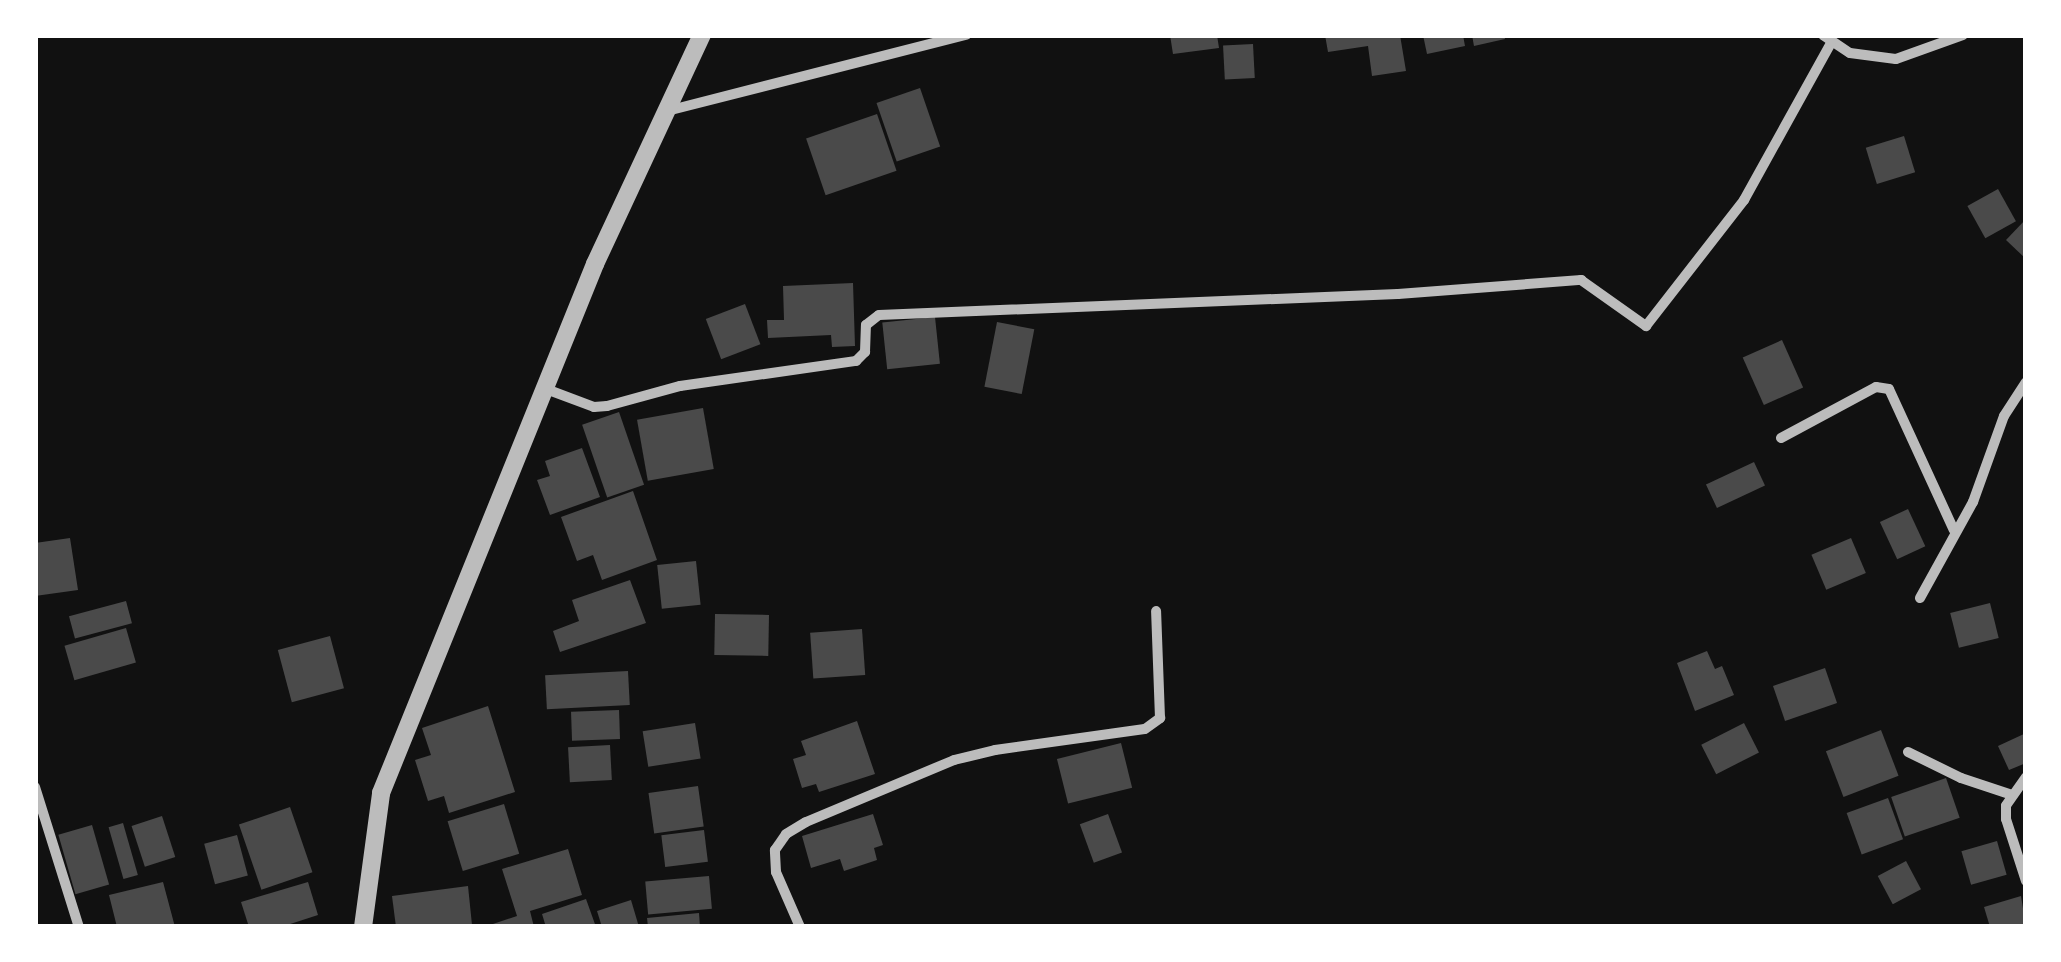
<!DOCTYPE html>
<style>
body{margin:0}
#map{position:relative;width:2061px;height:962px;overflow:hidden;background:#111;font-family:Commissioner,sans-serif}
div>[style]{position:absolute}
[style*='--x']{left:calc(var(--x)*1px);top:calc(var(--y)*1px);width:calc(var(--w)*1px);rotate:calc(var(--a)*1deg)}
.building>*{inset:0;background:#4a4a4a;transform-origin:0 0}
.minor>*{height:10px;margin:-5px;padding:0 5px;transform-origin:5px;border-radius:5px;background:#bcbcbc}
.tertiary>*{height:18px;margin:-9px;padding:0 9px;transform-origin:9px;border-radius:9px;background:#bcbcbc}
span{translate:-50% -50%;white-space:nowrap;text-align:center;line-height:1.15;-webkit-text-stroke:10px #fff;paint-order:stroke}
.frame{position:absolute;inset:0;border:38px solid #fff;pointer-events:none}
</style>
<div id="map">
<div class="building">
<div style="clip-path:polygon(1170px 35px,1217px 35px,1219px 48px,1173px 54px)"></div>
<div style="clip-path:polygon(1325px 35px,1400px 35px,1406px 71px,1372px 76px,1368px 46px,1328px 52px)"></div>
<div style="clip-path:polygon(1423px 35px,1463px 35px,1465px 46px,1427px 54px)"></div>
<div style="clip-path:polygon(1472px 35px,1504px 35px,1505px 39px,1474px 46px)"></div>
<div style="left:1253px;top:44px;width:34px;height:30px;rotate:87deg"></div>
<div style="left:920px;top:88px;width:62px;height:46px;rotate:71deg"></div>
<div style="left:877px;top:114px;width:60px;height:75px;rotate:71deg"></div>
<div style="left:1904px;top:136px;width:38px;height:40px;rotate:73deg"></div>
<div style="left:1998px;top:189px;width:37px;height:35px;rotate:61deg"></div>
<div style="clip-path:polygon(2026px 219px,2026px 259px,2006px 240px)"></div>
<div style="clip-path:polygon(853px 283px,855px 346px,832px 347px,831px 335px,768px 338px,767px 320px,784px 320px,783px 286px)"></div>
<div style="left:745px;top:304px;width:43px;height:42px;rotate:69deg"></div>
<div style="left:935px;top:317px;width:47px;height:53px;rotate:84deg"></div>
<div style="left:997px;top:322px;width:38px;height:66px;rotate:11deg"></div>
<div style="left:1782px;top:340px;width:52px;height:43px;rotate:66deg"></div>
<div style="left:703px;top:408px;width:62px;height:67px;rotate:80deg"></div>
<div style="left:619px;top:412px;width:77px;height:39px;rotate:71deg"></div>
<div style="clip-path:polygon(582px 448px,600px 497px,550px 515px,537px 480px,550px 476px,545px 461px)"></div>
<div style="left:1754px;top:462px;width:26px;height:53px;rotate:65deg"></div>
<div style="clip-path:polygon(633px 491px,657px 560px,602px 580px,593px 555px,577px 561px,561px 517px)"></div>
<div style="left:1908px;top:509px;width:41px;height:31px;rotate:65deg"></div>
<div style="clip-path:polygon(70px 538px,78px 590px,35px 596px,35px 543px)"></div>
<div style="left:1851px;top:538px;width:38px;height:43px;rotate:67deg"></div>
<div style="left:696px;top:561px;width:44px;height:39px;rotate:84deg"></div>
<div style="clip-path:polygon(630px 580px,646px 623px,560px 652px,553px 631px,579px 621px,572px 600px)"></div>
<div style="left:126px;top:601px;width:23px;height:59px;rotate:75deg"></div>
<div style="left:1990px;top:603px;width:36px;height:41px;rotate:76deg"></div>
<div style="left:715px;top:614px;width:54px;height:41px;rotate:1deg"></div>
<div style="left:126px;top:628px;width:36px;height:64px;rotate:74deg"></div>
<div style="left:862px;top:629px;width:46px;height:52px;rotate:86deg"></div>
<div style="left:330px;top:636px;width:54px;height:54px;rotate:75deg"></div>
<div style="clip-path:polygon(1707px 651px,1715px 669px,1722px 666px,1734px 695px,1695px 711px,1677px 663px)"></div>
<div style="left:1825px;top:668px;width:37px;height:55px;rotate:71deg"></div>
<div style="left:628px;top:671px;width:34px;height:83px;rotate:87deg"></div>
<div style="clip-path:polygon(488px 706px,515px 792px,449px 813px,444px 796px,428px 801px,415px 760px,431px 755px,422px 728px)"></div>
<div style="left:619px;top:710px;width:29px;height:48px;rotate:88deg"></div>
<div style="clip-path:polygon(857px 721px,875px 774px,819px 792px,816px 784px,802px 788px,793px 759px,806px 755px,801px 741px)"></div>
<div style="left:695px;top:723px;width:36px;height:53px;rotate:81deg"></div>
<div style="left:1744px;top:723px;width:33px;height:48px;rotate:63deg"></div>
<div style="left:1881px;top:730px;width:49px;height:59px;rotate:69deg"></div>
<div style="clip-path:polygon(2026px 733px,2026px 763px,2009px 770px,1998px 746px)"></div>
<div style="left:1121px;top:743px;width:46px;height:66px;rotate:76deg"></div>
<div style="left:610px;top:745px;width:35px;height:42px;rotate:87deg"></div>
<div style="left:1946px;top:778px;width:42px;height:58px;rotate:71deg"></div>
<div style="left:698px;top:786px;width:41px;height:50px;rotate:82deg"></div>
<div style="left:1888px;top:798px;width:44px;height:44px;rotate:70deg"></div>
<div style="left:504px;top:804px;width:52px;height:59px;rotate:73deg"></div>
<div style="left:290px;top:807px;width:69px;height:54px;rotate:71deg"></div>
<div style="clip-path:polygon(873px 814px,883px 845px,874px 848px,877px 860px,844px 871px,840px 859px,811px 868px,802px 836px)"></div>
<div style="left:1108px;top:814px;width:41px;height:30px;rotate:70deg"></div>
<div style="left:162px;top:816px;width:43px;height:32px;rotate:72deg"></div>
<div style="left:123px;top:823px;width:54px;height:15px;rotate:74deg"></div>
<div style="left:92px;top:825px;width:62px;height:35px;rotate:74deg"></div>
<div style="left:704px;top:830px;width:32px;height:43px;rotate:83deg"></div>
<div style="left:237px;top:835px;width:42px;height:34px;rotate:75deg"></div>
<div style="left:1997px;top:841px;width:35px;height:37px;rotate:74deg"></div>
<div style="clip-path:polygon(568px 849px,582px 895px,530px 911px,534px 927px,484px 927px,517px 916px,502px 869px)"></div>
<div style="left:1906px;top:861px;width:32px;height:32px;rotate:62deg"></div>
<div style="left:709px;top:876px;width:33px;height:64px;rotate:85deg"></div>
<div style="clip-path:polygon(163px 882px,175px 927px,117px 927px,109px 895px)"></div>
<div style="clip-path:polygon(308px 882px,318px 915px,281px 927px,249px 927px,241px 902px)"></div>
<div style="clip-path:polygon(468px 886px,472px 925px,396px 927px,392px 896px)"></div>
<div style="clip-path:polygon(2021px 896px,2026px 927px,1990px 927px,1984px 907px)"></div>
<div style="clip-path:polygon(586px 899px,596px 927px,546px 927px,542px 914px)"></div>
<div style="clip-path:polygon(631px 900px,639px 927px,602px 927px,597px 911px)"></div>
<div style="clip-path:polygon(699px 913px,700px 927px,648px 927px,647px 918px)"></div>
</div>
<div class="minor">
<div style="--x:1823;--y:35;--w:32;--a:34"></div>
<div style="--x:1850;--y:53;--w:46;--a:7.4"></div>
<div style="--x:1896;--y:59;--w:71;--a:-19.7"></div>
<div style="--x:667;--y:111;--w:309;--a:-14.3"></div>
<div style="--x:546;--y:389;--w:51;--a:20.6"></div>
<div style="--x:594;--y:407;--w:13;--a:-4"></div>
<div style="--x:607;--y:406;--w:76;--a:-15.3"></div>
<div style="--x:680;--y:386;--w:178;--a:-8.1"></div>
<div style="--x:856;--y:361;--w:13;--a:-45"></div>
<div style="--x:865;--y:352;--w:27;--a:-88"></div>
<div style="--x:866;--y:325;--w:16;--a:-38"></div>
<div style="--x:879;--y:315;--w:519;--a:-2.32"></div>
<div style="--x:1398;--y:294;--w:184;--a:-4.4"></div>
<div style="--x:1581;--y:280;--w:80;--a:35.3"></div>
<div style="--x:1646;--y:326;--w:160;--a:-52.1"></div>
<div style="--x:1744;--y:200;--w:179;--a:-61"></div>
<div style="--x:1781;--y:438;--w:108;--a:-28.2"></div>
<div style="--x:1876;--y:387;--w:13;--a:9"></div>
<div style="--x:1889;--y:389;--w:155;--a:65.3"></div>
<div style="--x:1920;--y:598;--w:110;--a:-61.1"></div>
<div style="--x:1973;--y:502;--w:91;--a:-70.2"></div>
<div style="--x:2004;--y:416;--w:40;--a:-57.1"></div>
<div style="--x:1908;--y:752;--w:59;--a:26.1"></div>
<div style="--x:1961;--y:778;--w:54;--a:18.4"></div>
<div style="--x:2026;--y:777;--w:35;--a:125"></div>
<div style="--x:2006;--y:806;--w:13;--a:90"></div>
<div style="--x:2006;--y:819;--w:65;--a:72.1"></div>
<div style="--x:35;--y:787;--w:147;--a:72.6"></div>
<div style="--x:800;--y:927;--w:60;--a:-113.6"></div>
<div style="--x:776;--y:872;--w:22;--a:-93"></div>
<div style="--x:775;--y:850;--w:19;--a:-55"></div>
<div style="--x:786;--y:834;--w:23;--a:-31"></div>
<div style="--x:806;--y:822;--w:160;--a:-22.7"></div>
<div style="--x:954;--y:760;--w:42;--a:-13.7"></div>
<div style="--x:995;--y:750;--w:151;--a:-8"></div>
<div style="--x:1145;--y:729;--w:19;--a:-36"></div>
<div style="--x:1160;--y:718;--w:107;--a:-92.1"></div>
</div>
<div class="tertiary">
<div style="--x:363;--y:927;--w:135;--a:-82.3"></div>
<div style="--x:381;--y:793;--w:571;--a:-67.97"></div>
<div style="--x:595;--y:264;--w:253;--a:-65"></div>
</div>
<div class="frame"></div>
</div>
